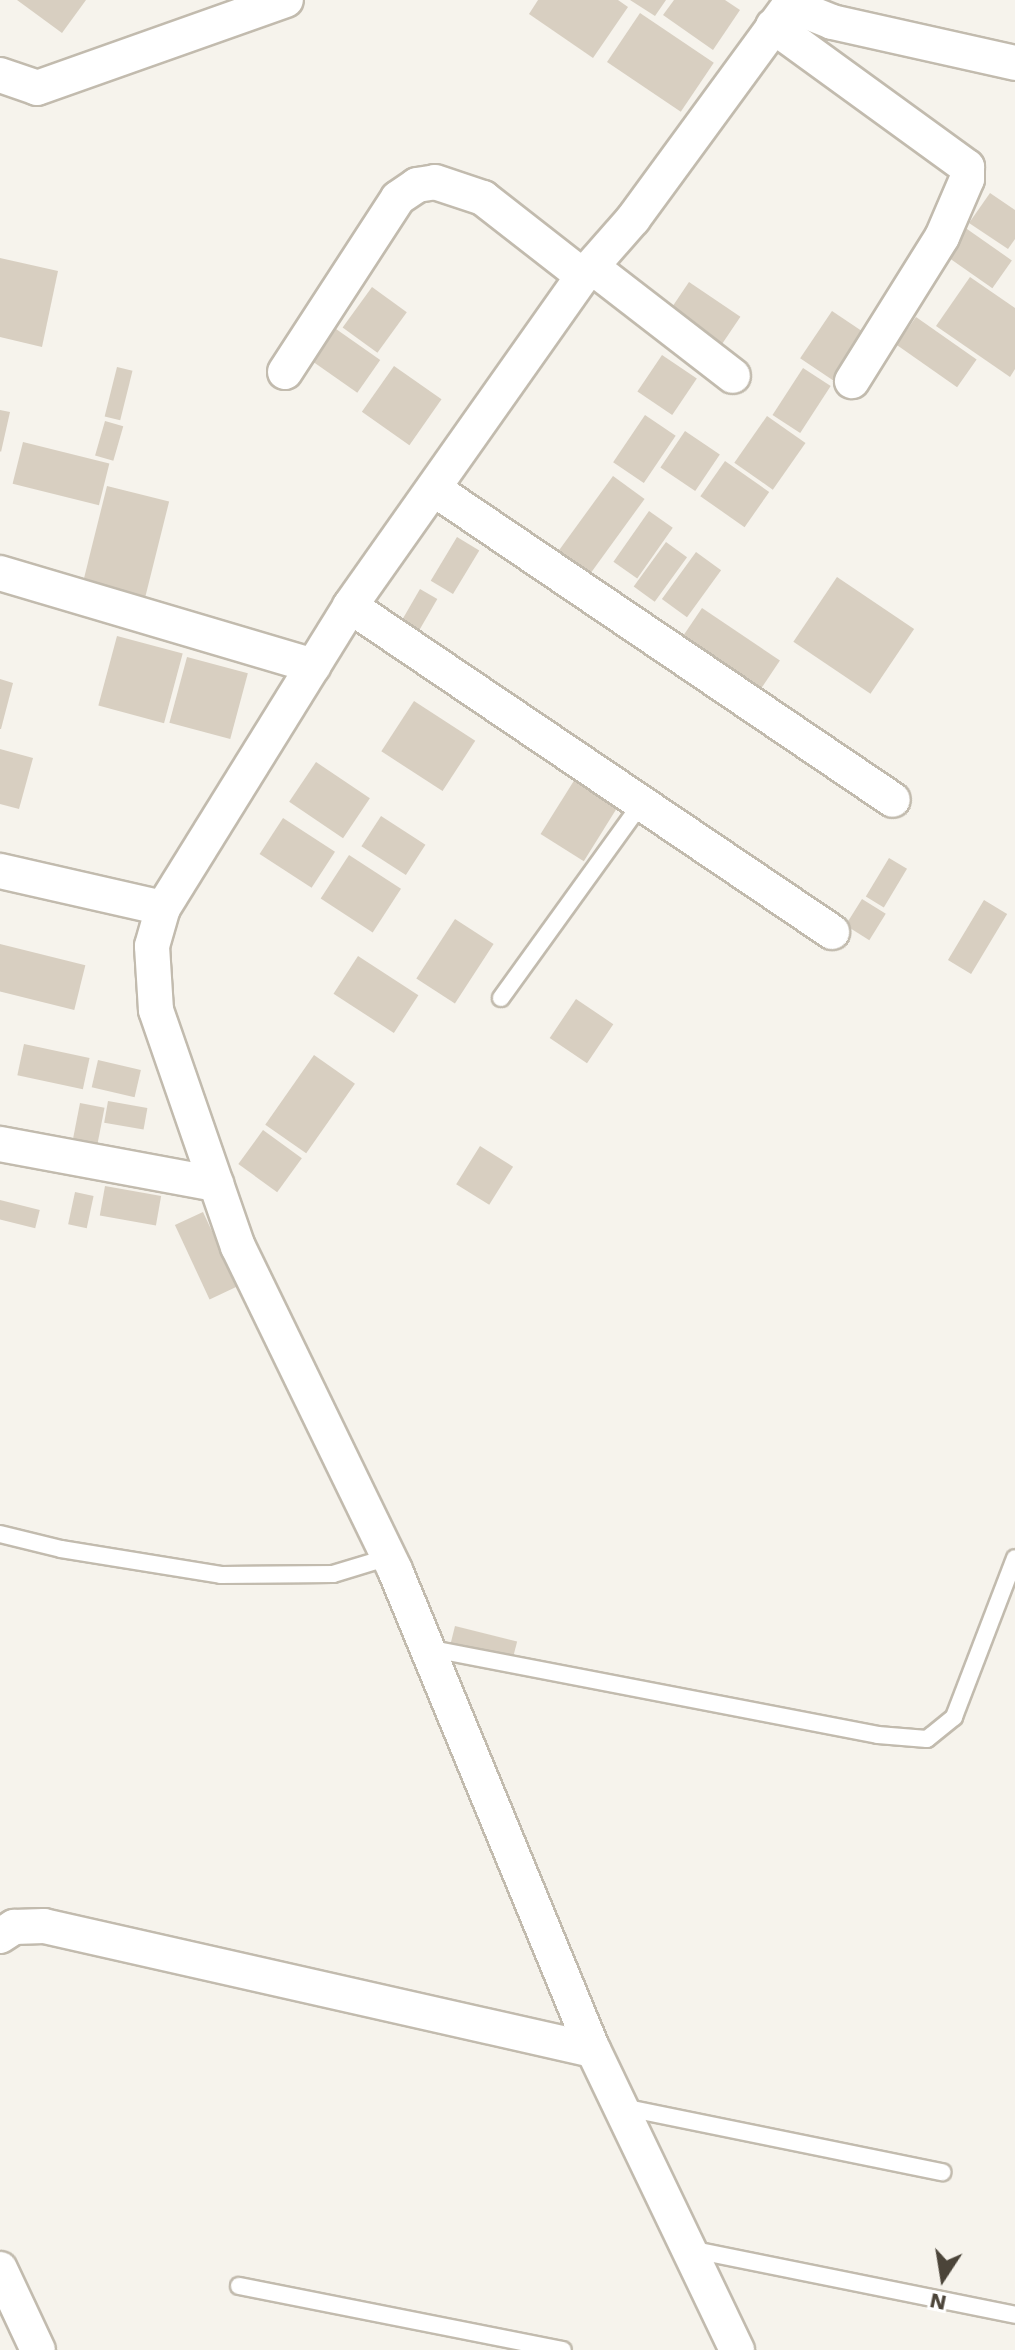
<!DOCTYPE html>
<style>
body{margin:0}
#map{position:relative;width:1015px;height:2350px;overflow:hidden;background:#f6f3ec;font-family:"Work Sans",sans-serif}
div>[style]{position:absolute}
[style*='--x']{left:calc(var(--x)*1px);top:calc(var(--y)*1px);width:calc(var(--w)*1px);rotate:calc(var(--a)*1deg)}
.building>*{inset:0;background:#d8cfc1;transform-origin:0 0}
.roads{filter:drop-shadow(2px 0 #c2bbae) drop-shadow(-2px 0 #c2bbae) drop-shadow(0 2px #c2bbae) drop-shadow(0 -2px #c2bbae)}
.service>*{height:16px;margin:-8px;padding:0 8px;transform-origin:8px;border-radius:8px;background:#fff}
.minor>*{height:34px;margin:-17px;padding:0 17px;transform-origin:17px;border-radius:17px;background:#fff}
span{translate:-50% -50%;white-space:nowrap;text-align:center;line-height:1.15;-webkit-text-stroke:8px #fff;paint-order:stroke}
.north{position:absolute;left:903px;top:2238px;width:80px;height:80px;-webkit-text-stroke:6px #fff;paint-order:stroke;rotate:192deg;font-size:22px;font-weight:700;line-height:32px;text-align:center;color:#4b4439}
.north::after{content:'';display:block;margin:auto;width:28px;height:36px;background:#4b4439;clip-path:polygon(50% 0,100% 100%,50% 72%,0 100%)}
</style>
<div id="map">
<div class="building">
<div style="clip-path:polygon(17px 0,86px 0,62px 33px)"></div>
<div style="clip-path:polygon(538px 0,618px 0,628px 7px,593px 58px,529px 14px)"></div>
<div style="clip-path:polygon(630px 0,666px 0,655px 16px)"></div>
<div style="clip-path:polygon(674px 0,725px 0,740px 10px,713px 50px,663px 15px)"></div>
<div style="left:640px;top:13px;width:89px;height:59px;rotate:34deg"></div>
<div style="clip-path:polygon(990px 193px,1015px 210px,1015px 239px,1008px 249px,969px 223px)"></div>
<div style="left:957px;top:222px;width:67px;height:34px;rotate:35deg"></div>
<div style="clip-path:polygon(0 258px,58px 271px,42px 347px,0 337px)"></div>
<div style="clip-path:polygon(970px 277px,1015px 308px,1015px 369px,1010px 377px,936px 326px)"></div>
<div style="left:689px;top:282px;width:62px;height:44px;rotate:34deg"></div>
<div style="left:372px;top:287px;width:43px;height:50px;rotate:36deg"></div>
<div style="left:832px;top:311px;width:40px;height:57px;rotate:34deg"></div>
<div style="left:916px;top:317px;width:74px;height:34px;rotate:35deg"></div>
<div style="left:336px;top:329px;width:54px;height:40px;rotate:35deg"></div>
<div style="left:662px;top:355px;width:42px;height:44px;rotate:34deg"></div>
<div style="left:394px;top:366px;width:58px;height:56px;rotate:35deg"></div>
<div style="left:117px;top:367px;width:16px;height:51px;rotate:14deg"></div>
<div style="left:803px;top:368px;width:33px;height:56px;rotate:33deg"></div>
<div style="clip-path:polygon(0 410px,10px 412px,1px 452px,0 451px)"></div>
<div style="left:645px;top:415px;width:37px;height:57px;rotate:34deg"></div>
<div style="left:767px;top:416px;width:47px;height:57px;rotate:35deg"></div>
<div style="left:105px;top:421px;width:19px;height:36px;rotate:16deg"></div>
<div style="left:685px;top:431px;width:42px;height:44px;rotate:34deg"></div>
<div style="left:23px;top:442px;width:89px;height:43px;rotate:14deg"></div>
<div style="left:725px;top:461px;width:54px;height:43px;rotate:35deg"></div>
<div style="left:613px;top:476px;width:39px;height:106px;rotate:36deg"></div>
<div style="left:107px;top:486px;width:64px;height:114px;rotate:14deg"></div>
<div style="left:649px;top:511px;width:29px;height:62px;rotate:35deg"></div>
<div style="left:457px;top:537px;width:26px;height:51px;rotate:31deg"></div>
<div style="left:666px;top:542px;width:26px;height:55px;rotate:36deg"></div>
<div style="left:696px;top:552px;width:31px;height:58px;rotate:36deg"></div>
<div style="left:837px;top:577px;width:93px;height:78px;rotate:34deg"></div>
<div style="left:420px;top:589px;width:20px;height:46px;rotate:30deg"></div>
<div style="left:702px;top:608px;width:94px;height:49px;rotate:34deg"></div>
<div style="left:117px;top:636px;width:68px;height:72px;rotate:15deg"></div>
<div style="left:187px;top:657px;width:63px;height:68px;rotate:15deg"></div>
<div style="clip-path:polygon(0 679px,13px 683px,1px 729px,0 729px)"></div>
<div style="left:414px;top:701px;width:73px;height:60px;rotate:33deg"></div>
<div style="clip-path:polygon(0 749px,33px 758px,19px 809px,0 804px)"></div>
<div style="left:316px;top:762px;width:65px;height:48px;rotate:34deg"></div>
<div style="left:575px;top:779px;width:51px;height:65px;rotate:32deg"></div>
<div style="left:381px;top:816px;width:53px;height:36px;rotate:33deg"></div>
<div style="left:283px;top:818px;width:62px;height:43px;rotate:33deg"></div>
<div style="left:349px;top:855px;width:62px;height:52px;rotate:33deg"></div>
<div style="left:889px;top:858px;width:21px;height:45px;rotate:31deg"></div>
<div style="left:862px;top:899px;width:28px;height:31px;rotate:32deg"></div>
<div style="left:984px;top:900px;width:27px;height:70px;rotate:31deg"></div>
<div style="left:455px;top:919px;width:46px;height:71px;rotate:33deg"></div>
<div style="left:0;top:944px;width:88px;height:46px;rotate:14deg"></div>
<div style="left:358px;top:956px;width:72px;height:45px;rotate:33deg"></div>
<div style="left:576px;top:999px;width:45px;height:47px;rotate:34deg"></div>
<div style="left:24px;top:1044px;width:67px;height:32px;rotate:12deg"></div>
<div style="left:314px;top:1055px;width:50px;height:85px;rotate:35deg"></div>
<div style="left:98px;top:1060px;width:44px;height:28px;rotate:13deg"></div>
<div style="left:108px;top:1101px;width:40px;height:22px;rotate:10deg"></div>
<div style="left:80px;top:1103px;width:25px;height:39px;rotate:11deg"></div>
<div style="left:263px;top:1130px;width:48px;height:42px;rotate:36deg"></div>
<div style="left:480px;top:1146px;width:39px;height:45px;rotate:32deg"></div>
<div style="left:105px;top:1186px;width:57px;height:30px;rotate:10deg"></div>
<div style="left:75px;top:1192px;width:19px;height:33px;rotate:12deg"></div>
<div style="left:0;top:1200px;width:41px;height:19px;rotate:14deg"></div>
<div style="left:203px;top:1212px;width:82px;height:31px;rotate:65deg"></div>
<div style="left:455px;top:1626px;width:64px;height:23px;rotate:14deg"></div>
</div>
<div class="roads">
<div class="service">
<div style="--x:501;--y:998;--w:243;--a:-54.2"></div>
<div style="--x:0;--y:1534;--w:63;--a:13.8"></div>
<div style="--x:61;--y:1549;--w:162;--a:9.2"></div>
<div style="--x:221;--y:1575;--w:112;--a:-0.5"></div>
<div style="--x:333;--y:1574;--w:59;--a:-16.9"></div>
<div style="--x:427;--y:1648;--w:459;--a:10.9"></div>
<div style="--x:878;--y:1735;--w:49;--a:4.7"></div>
<div style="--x:927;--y:1739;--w:35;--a:-39"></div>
<div style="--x:954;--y:1717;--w:170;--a:-69"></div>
<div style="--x:622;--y:2107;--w:327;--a:11.5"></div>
<div style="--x:689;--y:2249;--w:333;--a:11.4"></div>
<div style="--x:239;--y:2286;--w:330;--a:11.2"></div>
</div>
<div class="minor">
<div style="--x:790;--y:5;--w:45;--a:22"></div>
<div style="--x:832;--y:22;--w:188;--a:12.6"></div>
<div style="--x:773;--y:26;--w:240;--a:36"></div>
<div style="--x:967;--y:167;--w:12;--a:90"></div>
<div style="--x:967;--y:179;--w:63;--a:113.3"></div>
<div style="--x:942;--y:237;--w:170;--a:122"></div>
<div style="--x:0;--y:75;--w:39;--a:19"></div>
<div style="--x:37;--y:88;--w:264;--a:-19.5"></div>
<div style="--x:592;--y:267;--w:178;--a:37.7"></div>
<div style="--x:285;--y:372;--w:207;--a:-57"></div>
<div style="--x:398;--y:198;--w:23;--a:-34"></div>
<div style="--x:417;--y:185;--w:18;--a:-9"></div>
<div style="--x:435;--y:182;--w:51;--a:18.4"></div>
<div style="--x:483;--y:198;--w:127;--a:38"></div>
<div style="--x:434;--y:489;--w:554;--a:34.12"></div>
<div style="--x:0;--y:573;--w:327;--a:16.5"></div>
<div style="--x:350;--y:606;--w:582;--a:34.07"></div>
<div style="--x:0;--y:871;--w:167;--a:12.8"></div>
<div style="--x:0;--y:1144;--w:220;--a:10.5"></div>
<div style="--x:0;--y:1936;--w:17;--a:-33"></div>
<div style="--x:14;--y:1927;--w:30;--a:-2"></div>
<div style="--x:44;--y:1926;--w:563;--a:12.73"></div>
<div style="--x:0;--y:2269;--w:89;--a:64.9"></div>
<div style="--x:737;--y:2350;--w:333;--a:-115.6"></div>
<div style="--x:593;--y:2050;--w:519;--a:-112.42"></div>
<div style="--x:395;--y:1570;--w:359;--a:-115.9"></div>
<div style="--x:238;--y:1247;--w:251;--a:-109.1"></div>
<div style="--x:156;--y:1010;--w:64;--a:-93.6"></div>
<div style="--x:152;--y:946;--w:40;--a:-74"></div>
<div style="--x:163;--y:908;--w:355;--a:-58.2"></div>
<div style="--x:350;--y:606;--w:404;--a:-54.8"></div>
<div style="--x:583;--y:276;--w:76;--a:-48.7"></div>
<div style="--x:633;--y:219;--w:271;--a:-53.8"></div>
</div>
</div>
<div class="north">N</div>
</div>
